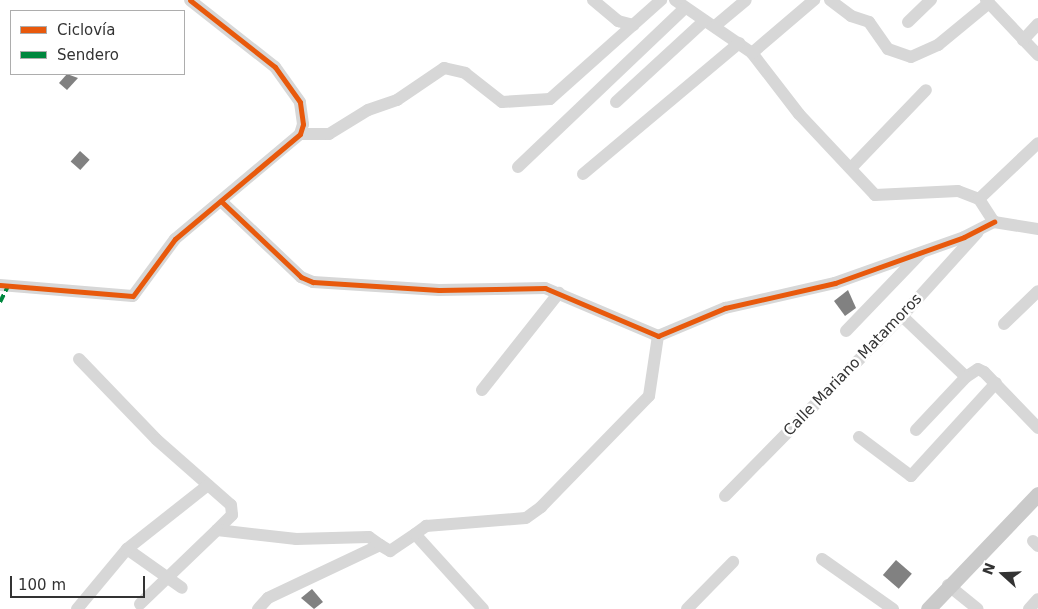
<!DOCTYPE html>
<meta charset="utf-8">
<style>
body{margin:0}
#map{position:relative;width:1038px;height:609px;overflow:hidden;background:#fff;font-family:"DejaVu Sans",sans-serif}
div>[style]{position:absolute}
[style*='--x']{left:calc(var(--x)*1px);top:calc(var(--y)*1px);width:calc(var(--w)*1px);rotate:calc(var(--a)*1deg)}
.building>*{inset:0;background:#818181;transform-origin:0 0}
.minor>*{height:12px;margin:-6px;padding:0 6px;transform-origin:6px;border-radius:6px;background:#d7d7d7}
.major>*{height:15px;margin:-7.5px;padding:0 7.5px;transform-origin:7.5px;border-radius:7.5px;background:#cacaca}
.quiet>*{height:4px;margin-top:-2px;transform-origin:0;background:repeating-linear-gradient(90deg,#00873e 0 8px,transparent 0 12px)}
.cycleway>*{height:5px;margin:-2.5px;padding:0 2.5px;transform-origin:2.5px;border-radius:2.5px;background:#e8590c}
span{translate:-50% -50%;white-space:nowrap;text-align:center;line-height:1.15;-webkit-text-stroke:5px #fff;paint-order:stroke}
.street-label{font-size:15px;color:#333}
.legend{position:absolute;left:10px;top:10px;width:175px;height:65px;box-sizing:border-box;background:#fff;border:1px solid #adadad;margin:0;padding:6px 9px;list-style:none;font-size:15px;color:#333}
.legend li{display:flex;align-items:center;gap:10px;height:25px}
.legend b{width:25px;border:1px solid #adadad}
.north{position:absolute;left:978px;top:549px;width:50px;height:50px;-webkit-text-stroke:4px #fff;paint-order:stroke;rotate:290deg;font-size:14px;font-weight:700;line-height:20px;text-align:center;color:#333}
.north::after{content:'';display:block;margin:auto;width:18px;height:22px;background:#333;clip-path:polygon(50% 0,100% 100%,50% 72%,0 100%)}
.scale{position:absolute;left:10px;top:576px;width:135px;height:22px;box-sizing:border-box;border:2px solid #333;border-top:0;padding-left:6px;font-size:15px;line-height:18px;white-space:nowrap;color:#333;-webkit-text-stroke:4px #fff;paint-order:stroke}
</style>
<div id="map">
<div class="building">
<div style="clip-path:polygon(67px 74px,78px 78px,67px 90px,59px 83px)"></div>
<div style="left:80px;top:151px;width:13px;height:14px;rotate:42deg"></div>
<div style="clip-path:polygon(848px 290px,856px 308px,845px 316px,834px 301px)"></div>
<div style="left:896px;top:560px;width:21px;height:20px;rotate:41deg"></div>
<div style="clip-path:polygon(312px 589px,323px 602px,314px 609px,301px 598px)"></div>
</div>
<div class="minor">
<div style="--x:593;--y:0;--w:33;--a:40"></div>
<div style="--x:618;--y:21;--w:16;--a:15"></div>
<div style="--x:675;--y:0;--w:93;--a:34.5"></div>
<div style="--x:752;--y:53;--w:77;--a:52.4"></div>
<div style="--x:799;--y:114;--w:111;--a:46.8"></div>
<div style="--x:875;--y:195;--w:83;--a:-2.8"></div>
<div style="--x:958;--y:191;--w:22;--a:21"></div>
<div style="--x:979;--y:199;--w:27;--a:57"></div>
<div style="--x:830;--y:0;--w:26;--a:37"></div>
<div style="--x:851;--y:16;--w:19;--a:18"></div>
<div style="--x:869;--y:22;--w:33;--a:55"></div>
<div style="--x:888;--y:49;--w:24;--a:19"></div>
<div style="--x:911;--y:57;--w:30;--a:-24"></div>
<div style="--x:938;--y:45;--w:66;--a:-39.5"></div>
<div style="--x:986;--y:0;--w:76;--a:46.6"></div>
<div style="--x:908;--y:22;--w:32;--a:-44"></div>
<div style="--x:715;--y:26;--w:40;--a:-40"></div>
<div style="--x:1023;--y:40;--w:22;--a:-47"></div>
<div style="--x:752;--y:53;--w:82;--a:-40.5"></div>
<div style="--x:616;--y:102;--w:120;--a:-42.6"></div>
<div style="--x:300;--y:134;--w:29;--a:0"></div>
<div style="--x:329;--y:134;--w:46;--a:-31.6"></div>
<div style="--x:368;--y:110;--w:31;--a:-19"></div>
<div style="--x:397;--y:100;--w:57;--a:-34.2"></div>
<div style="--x:444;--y:68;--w:22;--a:13"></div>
<div style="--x:465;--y:73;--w:47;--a:38.1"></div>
<div style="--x:502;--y:102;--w:48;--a:-3.6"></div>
<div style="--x:550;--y:99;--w:149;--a:-41.7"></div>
<div style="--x:518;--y:167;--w:231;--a:-43.6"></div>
<div style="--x:851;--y:168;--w:108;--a:-46.1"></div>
<div style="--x:583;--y:174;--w:204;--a:-40"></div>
<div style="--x:979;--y:199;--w:81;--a:-43.5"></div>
<div style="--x:222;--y:202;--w:109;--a:43.5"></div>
<div style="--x:301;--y:277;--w:13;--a:23"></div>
<div style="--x:313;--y:282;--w:126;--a:3.6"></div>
<div style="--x:439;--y:290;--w:106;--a:-1.1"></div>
<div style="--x:545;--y:288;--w:123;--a:23"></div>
<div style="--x:658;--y:336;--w:73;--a:-22.7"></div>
<div style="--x:725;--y:308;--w:113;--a:-12.8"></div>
<div style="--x:835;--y:283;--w:137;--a:-19.6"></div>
<div style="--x:964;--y:237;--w:34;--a:-27"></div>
<div style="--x:994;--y:222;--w:45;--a:9"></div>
<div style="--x:0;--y:285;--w:133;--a:4.7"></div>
<div style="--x:133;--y:296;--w:71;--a:-53.6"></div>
<div style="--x:175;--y:239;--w:163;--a:-40"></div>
<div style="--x:300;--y:134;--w:10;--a:-73"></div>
<div style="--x:303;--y:124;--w:22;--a:-98"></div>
<div style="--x:300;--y:102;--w:43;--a:-125.5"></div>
<div style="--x:275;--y:67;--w:108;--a:-141.8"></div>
<div style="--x:902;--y:316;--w:88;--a:43.6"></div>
<div style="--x:966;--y:377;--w:14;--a:-34"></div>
<div style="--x:978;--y:369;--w:7;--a:27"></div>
<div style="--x:984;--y:372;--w:78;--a:46"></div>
<div style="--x:1004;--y:324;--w:47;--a:-44.1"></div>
<div style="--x:846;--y:331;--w:108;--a:-46.1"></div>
<div style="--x:79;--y:359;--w:112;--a:46.1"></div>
<div style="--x:157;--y:440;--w:98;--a:41.3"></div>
<div style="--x:231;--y:505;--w:10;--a:84"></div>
<div style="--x:232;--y:515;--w:21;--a:135"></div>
<div style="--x:217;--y:530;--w:80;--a:6.5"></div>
<div style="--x:296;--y:539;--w:73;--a:-1.6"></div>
<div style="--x:369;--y:537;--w:14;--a:36"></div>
<div style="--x:380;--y:545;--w:124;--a:154.7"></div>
<div style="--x:268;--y:598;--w:15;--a:132"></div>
<div style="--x:482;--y:390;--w:124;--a:-51.6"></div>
<div style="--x:916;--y:430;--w:73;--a:-46.7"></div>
<div style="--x:859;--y:437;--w:65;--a:36.9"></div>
<div style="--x:911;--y:476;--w:126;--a:-47.6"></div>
<div style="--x:725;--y:496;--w:252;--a:-45.5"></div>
<div style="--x:902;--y:316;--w:113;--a:-47.9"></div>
<div style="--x:1033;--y:541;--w:7;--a:45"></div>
<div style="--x:380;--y:545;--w:12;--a:31"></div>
<div style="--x:390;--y:551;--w:30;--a:-34"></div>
<div style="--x:127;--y:549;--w:67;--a:35.3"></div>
<div style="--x:822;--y:559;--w:87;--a:35.2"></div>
<div style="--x:948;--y:585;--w:38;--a:39"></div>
<div style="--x:140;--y:604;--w:107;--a:-43.9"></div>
<div style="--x:77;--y:609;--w:78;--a:-50.2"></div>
<div style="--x:127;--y:549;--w:103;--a:-38.3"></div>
<div style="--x:483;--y:609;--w:101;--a:-132.2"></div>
<div style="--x:415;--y:534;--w:14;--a:-36"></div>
<div style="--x:426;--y:526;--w:100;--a:-4.6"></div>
<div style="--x:526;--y:518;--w:19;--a:-36"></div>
<div style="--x:541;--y:507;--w:155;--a:-45.8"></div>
<div style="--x:649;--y:396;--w:61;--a:-81.5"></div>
<div style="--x:687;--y:609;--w:66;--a:-45.6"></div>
<div style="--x:1029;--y:609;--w:13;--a:-48"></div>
</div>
<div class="major">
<div style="--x:928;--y:609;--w:159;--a:-46.3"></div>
</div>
<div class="quiet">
<div style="--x:0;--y:302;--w:18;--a:-63"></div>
</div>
<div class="cycleway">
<div style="--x:222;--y:202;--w:109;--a:43.5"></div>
<div style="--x:301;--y:277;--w:13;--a:23"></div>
<div style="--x:313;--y:282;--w:126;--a:3.6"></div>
<div style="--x:439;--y:290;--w:106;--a:-1.1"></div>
<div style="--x:545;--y:288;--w:123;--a:23"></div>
<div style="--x:658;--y:336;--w:73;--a:-22.7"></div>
<div style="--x:725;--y:308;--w:113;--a:-12.8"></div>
<div style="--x:835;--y:283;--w:137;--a:-19.6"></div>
<div style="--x:964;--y:237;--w:34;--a:-27"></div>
<div style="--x:0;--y:285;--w:133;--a:4.7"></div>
<div style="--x:133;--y:296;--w:71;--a:-53.6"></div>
<div style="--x:175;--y:239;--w:163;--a:-40"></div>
<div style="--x:300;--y:134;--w:10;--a:-73"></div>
<div style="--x:303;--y:124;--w:22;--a:-98"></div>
<div style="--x:300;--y:102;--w:43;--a:-125.5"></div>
<div style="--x:275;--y:67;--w:108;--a:-141.8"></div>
</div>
<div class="street-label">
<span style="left:853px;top:365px;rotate:-46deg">Calle Mariano Matamoros</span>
</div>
<ul class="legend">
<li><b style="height:6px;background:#e8590c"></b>Ciclovía</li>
<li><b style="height:6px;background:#00873e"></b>Sendero</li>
</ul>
<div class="north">N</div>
<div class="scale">100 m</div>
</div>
